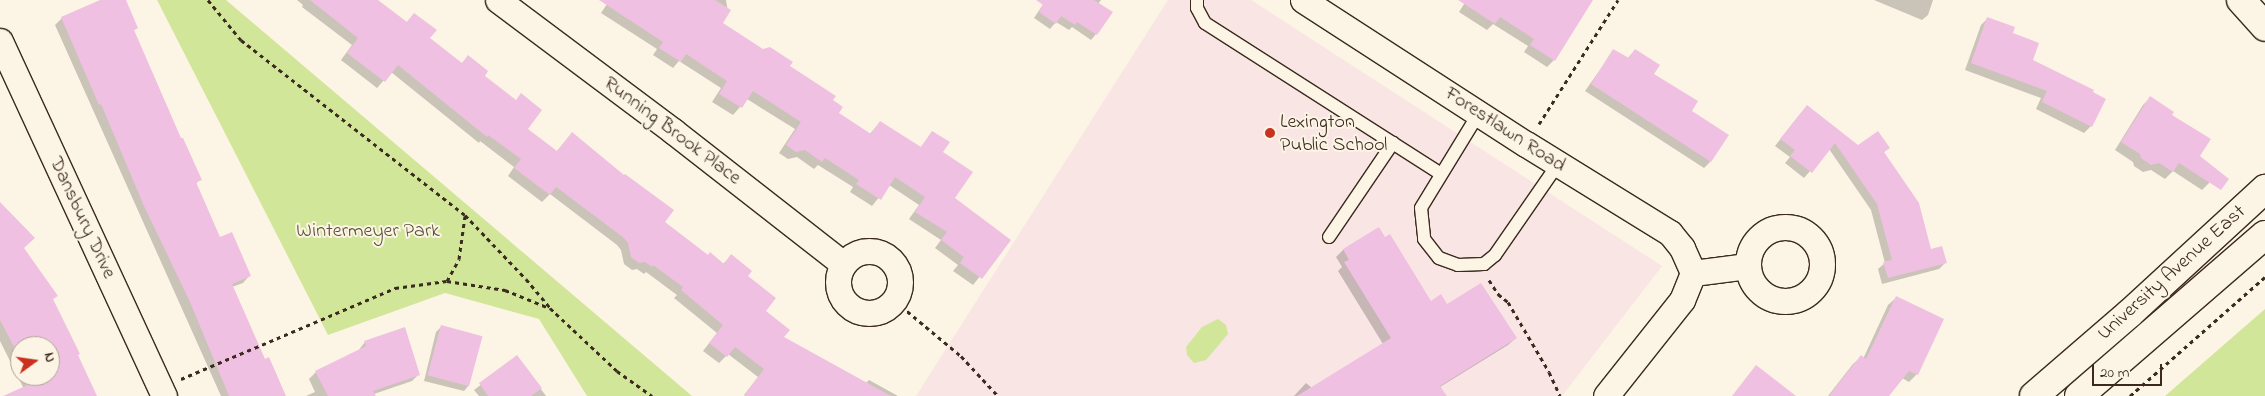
<!DOCTYPE html>
<style>
body{margin:0}
#map{position:relative;width:2265px;height:396px;overflow:hidden;background:#fcf5e5;font-family:"Indie Flower",sans-serif}
div>[style]{position:absolute}
[style*='--x']{left:calc(var(--x)*1px);top:calc(var(--y)*1px);width:calc(var(--w)*1px);rotate:calc(var(--a)*1deg)}
.built>*{inset:0;background:#f8e5e4}
.green>*{inset:0;background:#d2e69a}
.shadow>*{inset:0;background:#0003}
.building>*{inset:0;background:#f0c0e2;transform-origin:0 0}
.path>*{height:3px;margin-top:-1.5px;transform-origin:0;background:repeating-linear-gradient(90deg,#3b2a1e 0 4px,transparent 0 8px)}
.roads{filter:drop-shadow(1px 0 #3b2a1e) drop-shadow(-1px 0 #3b2a1e) drop-shadow(0 1px #3b2a1e) drop-shadow(0 -1px #3b2a1e)}
.service>*{height:12px;margin:-6px;padding:0 6px;transform-origin:6px;border-radius:6px;background:#fcf5e5}
.minor>*{height:25px;margin:-12.5px;padding:0 12.5px;transform-origin:12.5px;border-radius:12.5px;background:#fcf5e5}
.minor>.ring{margin:-12.5px;padding:0;box-sizing:content-box;background:none;border:25px solid #fcf5e5;border-radius:50%}
.tertiary>*{height:28px;margin:-14px;padding:0 14px;transform-origin:14px;border-radius:14px;background:#fcf5e5}
.secondary>*{height:28px;margin:-14px;padding:0 14px;transform-origin:14px;border-radius:14px;background:#fcf5e5}
.dots>*{width:14px;height:14px;translate:-50% -50%;box-sizing:border-box;border:2px solid #fcf5e5;border-radius:50%}
span{translate:-50% -50%;white-space:nowrap;text-align:center;line-height:1.15;-webkit-text-stroke:4px #fcf5e5;paint-order:stroke}
.poi-label{font-size:20px;color:#3b2a1e}
.left{translate:0 -50%;text-align:left}
.street-label{font-size:20px;color:#3b2a1e}
.park-label{font-size:20px;color:#595037}
.north{position:absolute;left:10px;top:336px;width:50px;height:50px;box-sizing:border-box;background:#fcf5e5;border:1px solid #afa495;border-radius:50%;rotate:76deg;font-size:14px;font-weight:700;line-height:20px;text-align:center;color:#3b2a1e}
.north::after{content:'';display:block;margin:auto;width:18px;height:22px;background:#c8321e;clip-path:polygon(50% 0,100% 100%,50% 72%,0 100%)}
.scale{position:absolute;left:2092px;top:364px;width:70px;height:22px;box-sizing:border-box;border:2px solid #3b2a1e;border-top:0;padding-left:6px;font-size:15px;line-height:18px;white-space:nowrap;color:#3b2a1e;-webkit-text-stroke:4px #fcf5e5;paint-order:stroke}
</style>
<div id="map">
<div class="built">
<div style="clip-path:polygon(1168px 0,1251px 0,1662px 266px,1562px 396px,916px 396px)"></div>
</div>
<div class="green">
<div style="clip-path:polygon(157px 0,226px 0,692px 396px,587px 396px,539px 319px,445px 293px,328px 335px)"></div>
<div style="clip-path:polygon(2265px 309px,2265px 396px,2165px 396px)"></div>
<div style="clip-path:polygon(1218px 319px,1226px 325px,1228px 334px,1206px 360px,1194px 363px,1187px 355px,1186px 347px,1202px 327px)"></div>
</div>
<div class="shadow">
<div style="clip-path:polygon(103px 0,125px 0,137px 28px,133px 31px,180px 140px,200px 180px,195px 184px,220px 239px,249px 276px,243px 283px,232px 287px,265px 360px,285px 396px,221px 396px,55px 25px,62px 18px)"></div>
<div style="clip-path:polygon(297px 0,376px 0,406px 23px,414px 14px,429px 39px,461px 64px,468px 57px,526px 129px,556px 152px,572px 134px,664px 222px,708px 256px,723px 264px,731px 256px,746px 276px,764px 312px,782px 338px,865px 384px,869px 380px,898px 396px,744px 395px,758px 377px,728px 354px,719px 363px,703px 351px,717px 333px,674px 298px,677px 295px,646px 272px,644px 274px,637px 269px,632px 270px,624px 264px,621px 250px,617px 245px,550px 194px,542px 202px,508px 176px,514px 167px,480px 141px,479px 143px,391px 72px,377px 88px,341px 60px,352px 45px,302px 7px,303px 5px)"></div>
<div style="clip-path:polygon(601px 0,726px 0,728px 12px,721px 24px,788px 67px,831px 101px,837px 113px,869px 135px,880px 122px,920px 148px,933px 132px,954px 199px,1009px 240px,973px 285px,953px 271px,958px 265px,935px 248px,941px 240px,909px 219px,919px 205px,889px 185px,872px 206px,850px 192px,853px 187px,818px 165px,814px 169px,797px 157px,788px 159px,779px 153px,795px 129px,747px 99px,733px 115px,712px 102px,721px 88px,679px 61px,673px 68px,653px 55px,657px 49px,601px 13px,607px 4px)"></div>
<div style="clip-path:polygon(1046px 0,1101px 0,1098px 4px,1096px 34px,1091px 40px,1072px 27px,1069px 30px,1056px 22px,1050px 29px,1034px 18px)"></div>
<div style="clip-path:polygon(1464px 0,1578px 0,1554px 60px,1547px 67px,1524px 52px,1528px 46px,1493px 24px,1487px 30px,1459px 12px,1466px 1px)"></div>
<div style="clip-path:polygon(1874px 0,1933px 0,1928px 15px,1922px 20px)"></div>
<div style="clip-path:polygon(1988px 18px,2032px 61px,2091px 126px,2084px 133px,2036px 109px,2041px 98px,1965px 70px,1981px 25px)"></div>
<div style="clip-path:polygon(1614px 50px,1627px 59px,1635px 50px,1652px 75px,1690px 111px,1710px 162px,1704px 168px,1585px 91px)"></div>
<div style="clip-path:polygon(2150px 98px,2171px 115px,2198px 156px,2209px 165px,2209px 183px,2202px 190px,2173px 171px,2165px 179px,2151px 170px,2143px 172px,2134px 166px,2133px 162px,2115px 150px,2143px 105px)"></div>
<div style="clip-path:polygon(1801px 113px,1858px 147px,1888px 148px,1883px 153px,1931px 250px,1945px 263px,1939px 269px,1882px 284px,1878px 269px,1885px 263px,1871px 210px,1829px 149px,1804px 178px,1785px 163px,1790px 157px,1775px 146px)"></div>
<div style="clip-path:polygon(evenodd,0 212px,52px 300px,95px 396px,20px 396px,24px 389px,0 341px,0 212px,20px 346px,50px 346px,50px 376px,20px 376px,20px 346px)"></div>
<div style="clip-path:polygon(1378px 228px,1430px 303px,1447px 306px,1516px 338px,1508px 345px,1440px 387px,1446px 396px,1294px 396px,1306px 383px,1312px 388px,1383px 344px,1338px 271px,1342px 267px,1336px 257px,1343px 250px)"></div>
<div style="clip-path:polygon(1896px 298px,1917px 374px,1909px 382px,1902px 378px,1888px 396px,1828px 396px,1853px 364px,1861px 357px,1863px 359px,1888px 305px)"></div>
<div style="clip-path:polygon(441px 327px,469px 385px,464px 391px,424px 381px,436px 332px)"></div>
<div style="clip-path:polygon(365px 342px,419px 374px,412px 381px,374px 394px,375px 396px,306px 396px,315px 392px,309px 379px,316px 372px,358px 351px)"></div>
<div style="clip-path:polygon(517px 357px,546px 396px,479px 396px,474px 390px)"></div>
</div>
<div class="building">
<div style="clip-path:polygon(100px 0,126px 0,138px 28px,134px 30px,181px 138px,183px 138px,202px 180px,196px 182px,220px 237px,232px 232px,251px 276px,232px 284px,265px 359px,269px 357px,286px 396px,229px 396px,190px 302px,144px 206px,101px 104px,99px 105px,61px 17px)"></div>
<div style="clip-path:polygon(310px 0,378px 0,407px 22px,414px 13px,437px 30px,430px 38px,462px 63px,468px 55px,488px 71px,485px 76px,516px 100px,521px 93px,542px 110px,528px 129px,557px 151px,572px 132px,624px 175px,625px 174px,674px 210px,665px 222px,708px 255px,710px 252px,724px 264px,731px 254px,752px 271px,748px 276px,776px 298px,766px 311px,790px 330px,784px 337px,891px 396px,744px 396px,764px 369px,735px 347px,727px 357px,709px 343px,723px 325px,681px 290px,683px 287px,653px 265px,652px 267px,645px 262px,639px 263px,631px 257px,628px 243px,624px 238px,556px 187px,550px 195px,514px 168px,521px 159px,488px 135px,487px 137px,398px 65px,385px 82px,347px 53px,358px 38px)"></div>
<div style="clip-path:polygon(599px 0,715px 0,731px 10px,723px 23px,763px 49px,770px 47px,793px 62px,790px 66px,836px 96px,833px 100px,843px 107px,839px 113px,871px 134px,880px 121px,921px 147px,932px 131px,950px 142px,943px 152px,973px 172px,955px 198px,1011px 240px,982px 279px,960px 263px,964px 257px,941px 240px,947px 232px,915px 212px,925px 197px,895px 177px,881px 200px,856px 184px,859px 180px,825px 158px,822px 162px,805px 150px,796px 152px,786px 145px,801px 122px,753px 91px,742px 108px,719px 94px,727px 81px,686px 54px,681px 62px,659px 48px,663px 42px)"></div>
<div style="clip-path:polygon(1036px 0,1094px 0,1113px 12px,1097px 35px,1077px 22px,1075px 25px,1061px 16px,1056px 24px,1039px 12px,1043px 5px)"></div>
<div style="clip-path:polygon(1458px 0,1593px 0,1555px 61px,1530px 45px,1534px 39px,1500px 17px,1495px 24px)"></div>
<div style="clip-path:polygon(1987px 17px,2015px 27px,2013px 33px,2039px 43px,2033px 60px,2094px 90px,2093px 92px,2106px 99px,2092px 127px,2042px 102px,2047px 91px,1971px 63px)"></div>
<div style="clip-path:polygon(1613px 49px,1629px 58px,1635px 49px,1660px 65px,1654px 74px,1698px 101px,1692px 111px,1729px 135px,1711px 162px,1591px 84px)"></div>
<div style="clip-path:polygon(2150px 96px,2174px 112px,2172px 115px,2211px 139px,2200px 156px,2229px 179px,2221px 190px,2179px 163px,2173px 172px,2159px 163px,2151px 165px,2141px 158px,2140px 154px,2121px 142px)"></div>
<div style="clip-path:polygon(1807px 105px,1858px 145px,1878px 131px,1890px 148px,1884px 152px,1919px 203px,1931px 249px,1942px 246px,1947px 263px,1888px 278px,1883px 262px,1892px 260px,1877px 204px,1835px 143px,1812px 173px,1790px 156px,1795px 150px,1780px 139px)"></div>
<div style="clip-path:polygon(0 202px,35px 238px,24px 248px,58px 296px,53px 299px,80px 354px,78px 355px,97px 396px,3px 396px,32px 383px,29px 376px,50px 376px,50px 346px,20px 346px,20px 358px,0 320px)"></div>
<div style="clip-path:polygon(1379px 227px,1385px 237px,1390px 234px,1431px 301px,1441px 294px,1447px 304px,1481px 283px,1517px 338px,1440px 386px,1447px 396px,1297px 396px,1391px 338px,1344px 262px,1349px 260px,1343px 249px)"></div>
<div style="clip-path:polygon(1896px 296px,1944px 319px,1918px 375px,1909px 371px,1889px 396px,1829px 396px,1861px 355px,1866px 359px)"></div>
<div style="left:441px;top:325px;width:43px;height:52px;rotate:15deg"></div>
<div style="clip-path:polygon(405px 327px,420px 375px,373px 391px,376px 396px,328px 396px,315px 371px,366px 346px,364px 341px)"></div>
<div style="clip-path:polygon(517px 355px,542px 388px,531px 396px,488px 396px,479px 383px)"></div>
<div style="clip-path:polygon(1756px 365px,1796px 396px,1732px 396px)"></div>
</div>
<div class="path">
<div style="--x:208;--y:0;--w:52;--a:50.5"></div>
<div style="--x:241;--y:40;--w:284;--a:38"></div>
<div style="--x:465;--y:215;--w:88;--a:46.4"></div>
<div style="--x:526;--y:279;--w:38;--a:50"></div>
<div style="--x:550;--y:308;--w:92;--a:43.2"></div>
<div style="--x:617;--y:371;--w:43;--a:35.5"></div>
<div style="--x:1539;--y:124;--w:147;--a:-57.5"></div>
<div style="--x:1489;--y:280;--w:17;--a:57"></div>
<div style="--x:1498;--y:294;--w:13;--a:39"></div>
<div style="--x:1508;--y:302;--w:81;--a:59.6"></div>
<div style="--x:1549;--y:372;--w:26;--a:65"></div>
<div style="--x:447;--y:281;--w:25;--a:-61"></div>
<div style="--x:459;--y:259;--w:43;--a:-82.1"></div>
<div style="--x:895;--y:301;--w:86;--a:39.8"></div>
<div style="--x:961;--y:356;--w:54;--a:47.2"></div>
<div style="--x:181;--y:379;--w:233;--a:-23"></div>
<div style="--x:395;--y:288;--w:52;--a:-7.7"></div>
<div style="--x:447;--y:281;--w:59;--a:8.8"></div>
<div style="--x:505;--y:290;--w:48;--a:22.2"></div>
<div style="--x:2130;--y:396;--w:180;--a:-41.4"></div>
</div>
<div class="roads">
<div class="service">
<div style="--x:1197;--y:0;--w:8;--a:90"></div>
<div style="--x:1197;--y:8;--w:17;--a:62"></div>
<div style="--x:1205;--y:23;--w:280;--a:32.6"></div>
<div style="--x:1479;--y:113;--w:111;--a:121.4"></div>
<div style="--x:1421;--y:208;--w:31;--a:84"></div>
<div style="--x:1424;--y:239;--w:24;--a:52"></div>
<div style="--x:1439;--y:258;--w:20;--a:20"></div>
<div style="--x:1458;--y:265;--w:26;--a:-2"></div>
<div style="--x:1484;--y:264;--w:14;--a:-39"></div>
<div style="--x:1495;--y:255;--w:111;--a:-55.3"></div>
<div style="--x:1329;--y:237;--w:114;--a:-55.8"></div>
</div>
<div class="minor">
<div style="--x:498;--y:0;--w:219;--a:36.8"></div>
<div style="--x:673;--y:131;--w:216;--a:38"></div>
<div style="--x:1303;--y:0;--w:265;--a:32.9"></div>
<div style="--x:1526;--y:144;--w:169;--a:31.7"></div>
<div style="--x:1670;--y:233;--w:19;--a:51"></div>
<div style="--x:1682;--y:248;--w:27;--a:66"></div>
<div style="--x:1693;--y:273;--w:29;--a:112"></div>
<div style="--x:1682;--y:300;--w:122;--a:128.4"></div>
<div style="--x:0;--y:41;--w:391;--a:65.2"></div>
<div class="ring" style="left:1748px;top:227px;width:49px;height:49px"></div>
<div class="ring" style="left:838px;top:251px;width:37px;height:37px"></div>
<div style="--x:1693;--y:273;--w:55;--a:-7.3"></div>
</div>
<div class="tertiary">
<div style="--x:2241;--y:0;--w:36;--a:48"></div>
</div>
<div class="secondary">
<div style="--x:2034;--y:396;--w:125;--a:-40.8"></div>
<div style="--x:2129;--y:314;--w:185;--a:-42.6"></div>
<div style="--x:2079;--y:396;--w:246;--a:-40.9"></div>
</div>
</div>
<div class="dots">
<div style="left:1270px;top:133px;background:#c8321e"></div>
</div>
<div class="poi-label">
<span class="left" style="left:1280px;top:134px">Lexington<br>Public School</span>
</div>
<div class="street-label">
<span style="left:1505px;top:130px;rotate:33deg">Forestlawn Road</span>
<span style="left:672px;top:131px;rotate:37deg">Running Brook Place</span>
<span style="left:82px;top:218px;rotate:65deg">Dansbury Drive</span>
<span style="left:2172px;top:273px;rotate:-42deg">University Avenue East</span>
</div>
<div class="park-label">
<span style="left:368px;top:231px">Wintermeyer Park</span>
</div>
<div class="north">N</div>
<div class="scale">20 m</div>
</div>
